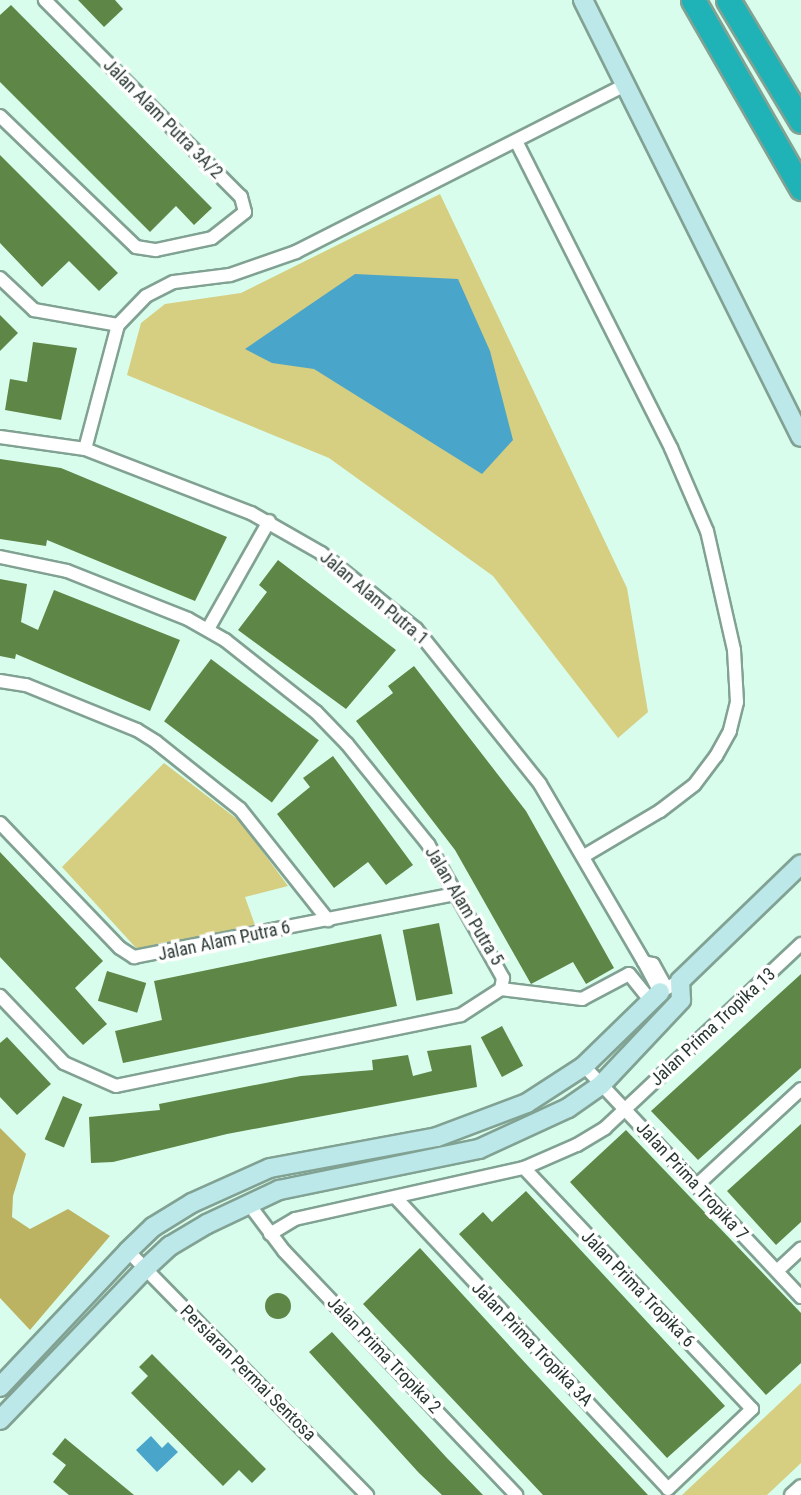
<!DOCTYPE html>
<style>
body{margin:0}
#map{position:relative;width:801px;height:1495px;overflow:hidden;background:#d9fded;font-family:"Roboto Condensed",sans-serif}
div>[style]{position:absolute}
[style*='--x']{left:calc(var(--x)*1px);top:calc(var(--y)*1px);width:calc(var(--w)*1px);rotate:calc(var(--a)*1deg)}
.green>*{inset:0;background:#d6ce81}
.forest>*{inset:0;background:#bbb362}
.water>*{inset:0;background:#4aa5cb}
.building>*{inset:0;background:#5e8646;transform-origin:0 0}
.round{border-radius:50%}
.roads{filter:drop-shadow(2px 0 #81a293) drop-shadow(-2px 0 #81a293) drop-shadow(0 2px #81a293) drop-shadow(0 -2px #81a293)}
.street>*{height:12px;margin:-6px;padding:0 6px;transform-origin:6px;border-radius:6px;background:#fff}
.secondary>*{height:18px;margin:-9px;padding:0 9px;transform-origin:9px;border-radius:9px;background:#bce8e9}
.highway>*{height:23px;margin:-11.5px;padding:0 11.5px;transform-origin:11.5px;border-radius:11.5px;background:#1fb3b7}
span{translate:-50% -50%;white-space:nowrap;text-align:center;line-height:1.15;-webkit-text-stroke:7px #fff;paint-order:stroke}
.street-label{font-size:18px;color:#293731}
</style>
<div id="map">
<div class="green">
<div style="clip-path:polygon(440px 194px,627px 588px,648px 712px,618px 738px,493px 576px,329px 458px,127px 375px,141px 323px,165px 304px,241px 293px)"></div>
<div style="clip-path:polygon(164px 763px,241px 822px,288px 886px,245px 897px,255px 925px,137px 949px,62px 867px)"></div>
<div style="clip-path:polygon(801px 1383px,801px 1463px,767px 1495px,682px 1495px)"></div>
</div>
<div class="forest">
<div style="clip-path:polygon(0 1128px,26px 1154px,13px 1196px,12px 1217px,30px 1229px,68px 1209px,110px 1236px,30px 1330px,0 1298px)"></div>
</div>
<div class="water">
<div style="clip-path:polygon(355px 274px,458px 279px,490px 351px,513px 440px,482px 474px,314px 369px,272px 363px,245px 349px)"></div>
<div style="clip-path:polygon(151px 1436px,162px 1448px,168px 1442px,178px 1452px,157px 1472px,136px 1450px)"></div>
</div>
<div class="building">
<div style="clip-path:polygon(78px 0,115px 0,123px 9px,104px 27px)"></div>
<div style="clip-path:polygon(11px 5px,212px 208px,194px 225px,176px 206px,150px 232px,0 82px,0 15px)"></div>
<div style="clip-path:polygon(0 155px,118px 273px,99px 291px,69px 261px,42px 287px,0 243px)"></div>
<div style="clip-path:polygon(0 315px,18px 333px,0 351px)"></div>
<div style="clip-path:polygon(33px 342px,77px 348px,61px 420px,5px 410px,10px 379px,27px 382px)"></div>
<div style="clip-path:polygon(0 459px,61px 468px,227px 537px,195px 601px,47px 540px,46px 546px,0 539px)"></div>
<div style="clip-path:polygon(278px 560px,396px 650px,346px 709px,238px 630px,267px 592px,259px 585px)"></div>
<div style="clip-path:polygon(0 579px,27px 584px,21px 622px,38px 630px,54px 590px,180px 640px,150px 711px,16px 654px,15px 659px,0 656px)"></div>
<div style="left:211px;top:659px;width:135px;height:78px;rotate:37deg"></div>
<div style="clip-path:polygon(414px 666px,526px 811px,614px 968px,586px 984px,573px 962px,531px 984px,455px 850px,356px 721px,393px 693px,388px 686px)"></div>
<div style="clip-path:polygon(333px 756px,413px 865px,386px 885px,368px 862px,334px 888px,277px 814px,310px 787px,303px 778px)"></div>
<div style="clip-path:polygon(0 852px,103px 961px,75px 988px,107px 1024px,83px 1045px,0 957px)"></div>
<div style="left:439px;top:923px;width:72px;height:37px;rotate:79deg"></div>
<div style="clip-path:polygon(381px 934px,397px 1006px,123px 1063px,115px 1031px,162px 1020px,154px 981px)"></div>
<div style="left:107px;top:971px;width:41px;height:31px;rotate:17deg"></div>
<div style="clip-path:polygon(801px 974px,801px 1068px,698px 1160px,651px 1111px)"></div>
<div style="left:502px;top:1026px;width:45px;height:24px;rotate:62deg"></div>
<div style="clip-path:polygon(7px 1037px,51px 1084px,17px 1115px,0 1097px,0 1043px)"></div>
<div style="clip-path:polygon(471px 1045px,477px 1087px,227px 1134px,113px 1162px,91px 1163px,89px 1117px,160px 1110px,159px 1104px,301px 1076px,373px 1070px,372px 1060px,408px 1055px,413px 1076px,432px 1071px,427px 1051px)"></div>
<div style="left:63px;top:1096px;width:21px;height:47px;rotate:23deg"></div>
<div style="clip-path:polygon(801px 1124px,801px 1222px,776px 1245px,727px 1191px)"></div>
<div style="clip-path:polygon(626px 1130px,801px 1313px,801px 1363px,766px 1395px,570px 1182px)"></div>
<div style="clip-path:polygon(526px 1191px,725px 1406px,667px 1458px,459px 1234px,483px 1212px,492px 1222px)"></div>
<div style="clip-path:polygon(420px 1248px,528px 1366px,648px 1495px,543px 1495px,363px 1304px)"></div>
<div class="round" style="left:265px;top:1293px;width:26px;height:26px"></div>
<div style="clip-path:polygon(332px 1332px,446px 1457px,483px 1495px,442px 1495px,419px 1473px,309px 1352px)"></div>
<div style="clip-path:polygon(152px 1354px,266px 1469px,252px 1483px,239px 1470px,223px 1486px,131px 1393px,148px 1376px,139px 1367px)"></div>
<div style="clip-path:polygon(65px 1438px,134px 1495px,69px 1495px,53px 1482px,66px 1465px,52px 1454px)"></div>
</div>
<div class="roads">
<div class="street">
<div style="--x:0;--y:116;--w:189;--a:43.9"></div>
<div style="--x:136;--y:247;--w:20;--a:9"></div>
<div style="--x:156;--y:250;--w:57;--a:-12.1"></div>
<div style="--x:212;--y:238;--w:42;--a:-38.2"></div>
<div style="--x:245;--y:212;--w:16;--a:-105"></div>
<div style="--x:241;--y:197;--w:278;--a:-134.9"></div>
<div style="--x:516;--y:141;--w:344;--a:63.2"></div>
<div style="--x:671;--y:448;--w:90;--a:66.6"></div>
<div style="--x:707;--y:531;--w:122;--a:77.2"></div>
<div style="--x:734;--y:650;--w:52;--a:86.7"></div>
<div style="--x:737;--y:702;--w:30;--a:104"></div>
<div style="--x:730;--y:731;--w:29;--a:119"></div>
<div style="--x:716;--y:756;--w:36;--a:127"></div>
<div style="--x:694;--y:785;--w:43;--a:142.6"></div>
<div style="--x:660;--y:811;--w:88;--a:149.4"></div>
<div style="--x:0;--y:278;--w:47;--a:43.3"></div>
<div style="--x:34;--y:310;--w:85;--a:10.1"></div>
<div style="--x:0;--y:437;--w:86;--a:8"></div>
<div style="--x:85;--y:449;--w:178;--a:21.1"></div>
<div style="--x:251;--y:513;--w:81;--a:29.7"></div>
<div style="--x:321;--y:553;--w:122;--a:38.7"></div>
<div style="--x:416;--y:629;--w:198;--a:51.3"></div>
<div style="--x:540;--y:784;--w:206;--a:59.7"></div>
<div style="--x:85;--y:449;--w:128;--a:-75.1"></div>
<div style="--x:118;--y:325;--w:40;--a:-46"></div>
<div style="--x:146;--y:296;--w:31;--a:-27"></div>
<div style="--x:174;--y:282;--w:56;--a:-7.1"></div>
<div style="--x:230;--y:275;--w:70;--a:-19.2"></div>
<div style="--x:296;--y:252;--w:371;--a:-26.9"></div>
<div style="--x:0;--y:557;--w:68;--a:11.8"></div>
<div style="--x:67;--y:571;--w:130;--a:21.6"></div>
<div style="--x:188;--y:619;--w:43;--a:29.6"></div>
<div style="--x:225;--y:640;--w:116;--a:38.4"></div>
<div style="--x:316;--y:712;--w:45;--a:45.9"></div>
<div style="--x:347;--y:744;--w:129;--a:51"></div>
<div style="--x:428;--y:844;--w:154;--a:60.8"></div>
<div style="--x:503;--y:978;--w:11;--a:100"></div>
<div style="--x:501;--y:989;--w:48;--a:147"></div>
<div style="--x:461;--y:1015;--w:352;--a:168.4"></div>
<div style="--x:116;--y:1086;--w:57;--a:-156.1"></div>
<div style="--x:64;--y:1063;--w:93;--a:-133.7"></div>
<div style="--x:208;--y:629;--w:124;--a:-60.5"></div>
<div style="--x:0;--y:681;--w:26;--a:9"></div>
<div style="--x:26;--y:685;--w:120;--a:22.1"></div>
<div style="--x:137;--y:730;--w:22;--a:32"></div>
<div style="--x:156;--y:742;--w:107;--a:38.6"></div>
<div style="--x:240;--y:809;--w:142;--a:51.6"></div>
<div style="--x:0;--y:823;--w:173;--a:46.2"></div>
<div style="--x:120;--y:948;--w:17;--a:33"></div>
<div style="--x:134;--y:957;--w:331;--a:-11.1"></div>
<div style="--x:644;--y:962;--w:34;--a:62"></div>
<div style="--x:660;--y:992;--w:23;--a:-29"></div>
<div style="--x:644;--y:962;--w:9;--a:13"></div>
<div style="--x:653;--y:964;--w:25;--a:61"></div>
<div style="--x:501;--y:989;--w:82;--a:7"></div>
<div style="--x:582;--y:999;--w:53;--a:-28"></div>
<div style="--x:629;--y:974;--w:33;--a:51"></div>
<div style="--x:584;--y:1066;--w:317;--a:46.8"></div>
<div style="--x:696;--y:1186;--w:143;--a:-42.7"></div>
<div style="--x:396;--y:1198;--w:398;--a:46.9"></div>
<div style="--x:668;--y:1489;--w:116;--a:-43.6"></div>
<div style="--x:752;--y:1409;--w:332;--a:-133.4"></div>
<div style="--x:248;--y:1203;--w:60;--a:53.1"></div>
<div style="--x:284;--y:1251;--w:337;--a:46.4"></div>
<div style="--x:270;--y:1234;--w:29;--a:-31"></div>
<div style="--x:295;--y:1219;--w:235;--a:-12.6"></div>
<div style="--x:524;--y:1168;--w:58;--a:-23.5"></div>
<div style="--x:577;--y:1145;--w:33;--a:-31"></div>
<div style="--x:605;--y:1128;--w:269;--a:-43.2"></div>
<div style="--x:128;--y:1251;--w:342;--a:45.6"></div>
<div style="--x:777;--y:1271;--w:33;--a:-43"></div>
<div style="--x:791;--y:1495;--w:13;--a:-42"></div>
</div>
<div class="secondary">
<div style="--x:583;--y:0;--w:488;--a:63.5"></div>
<div style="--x:0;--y:1387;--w:187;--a:-46.7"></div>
<div style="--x:128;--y:1251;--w:35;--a:-44"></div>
<div style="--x:153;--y:1227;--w:46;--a:-31.6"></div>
<div style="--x:192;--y:1203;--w:85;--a:-24.2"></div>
<div style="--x:270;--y:1168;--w:170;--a:-10.5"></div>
<div style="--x:437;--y:1137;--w:96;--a:-20.7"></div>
<div style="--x:527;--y:1103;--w:68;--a:-33"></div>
<div style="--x:584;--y:1066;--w:106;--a:-44.2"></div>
<div style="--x:0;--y:1420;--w:209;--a:-46.2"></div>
<div style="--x:145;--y:1269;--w:34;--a:-43"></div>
<div style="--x:170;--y:1246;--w:43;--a:-30.7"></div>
<div style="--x:207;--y:1224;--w:80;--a:-25.3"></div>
<div style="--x:279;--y:1190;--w:204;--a:-11.6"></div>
<div style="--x:479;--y:1149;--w:98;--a:-24.7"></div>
<div style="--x:568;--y:1108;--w:40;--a:-34.9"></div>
<div style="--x:601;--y:1085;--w:117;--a:-46.7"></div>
<div style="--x:681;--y:1000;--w:19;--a:-93"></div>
<div style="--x:680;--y:981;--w:168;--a:-44"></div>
</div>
<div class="highway">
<div style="--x:693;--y:0;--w:217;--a:60.1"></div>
<div style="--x:728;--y:0;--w:141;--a:58.9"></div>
</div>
</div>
<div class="street-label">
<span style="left:163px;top:119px;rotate:45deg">Jalan Alam Putra 3A/2</span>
<span style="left:374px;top:598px;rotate:40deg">Jalan Alam Putra 1</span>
<span style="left:464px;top:906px;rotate:59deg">Jalan Alam Putra 5</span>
<span style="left:224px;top:941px;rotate:-12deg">Jalan Alam Putra 6</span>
<span style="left:713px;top:1027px;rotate:-43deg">Jalan Prima Tropika 13</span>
<span style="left:692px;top:1181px;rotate:47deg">Jalan Prima Tropika 7</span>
<span style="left:638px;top:1289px;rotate:46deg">Jalan Prima Tropika 6</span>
<span style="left:532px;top:1344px;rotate:46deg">Jalan Prima Tropika 3A</span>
<span style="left:384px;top:1355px;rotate:46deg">Jalan Prima Tropika 2</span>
<span style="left:248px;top:1373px;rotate:45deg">Persiaran Permai Sentosa</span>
</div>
</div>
